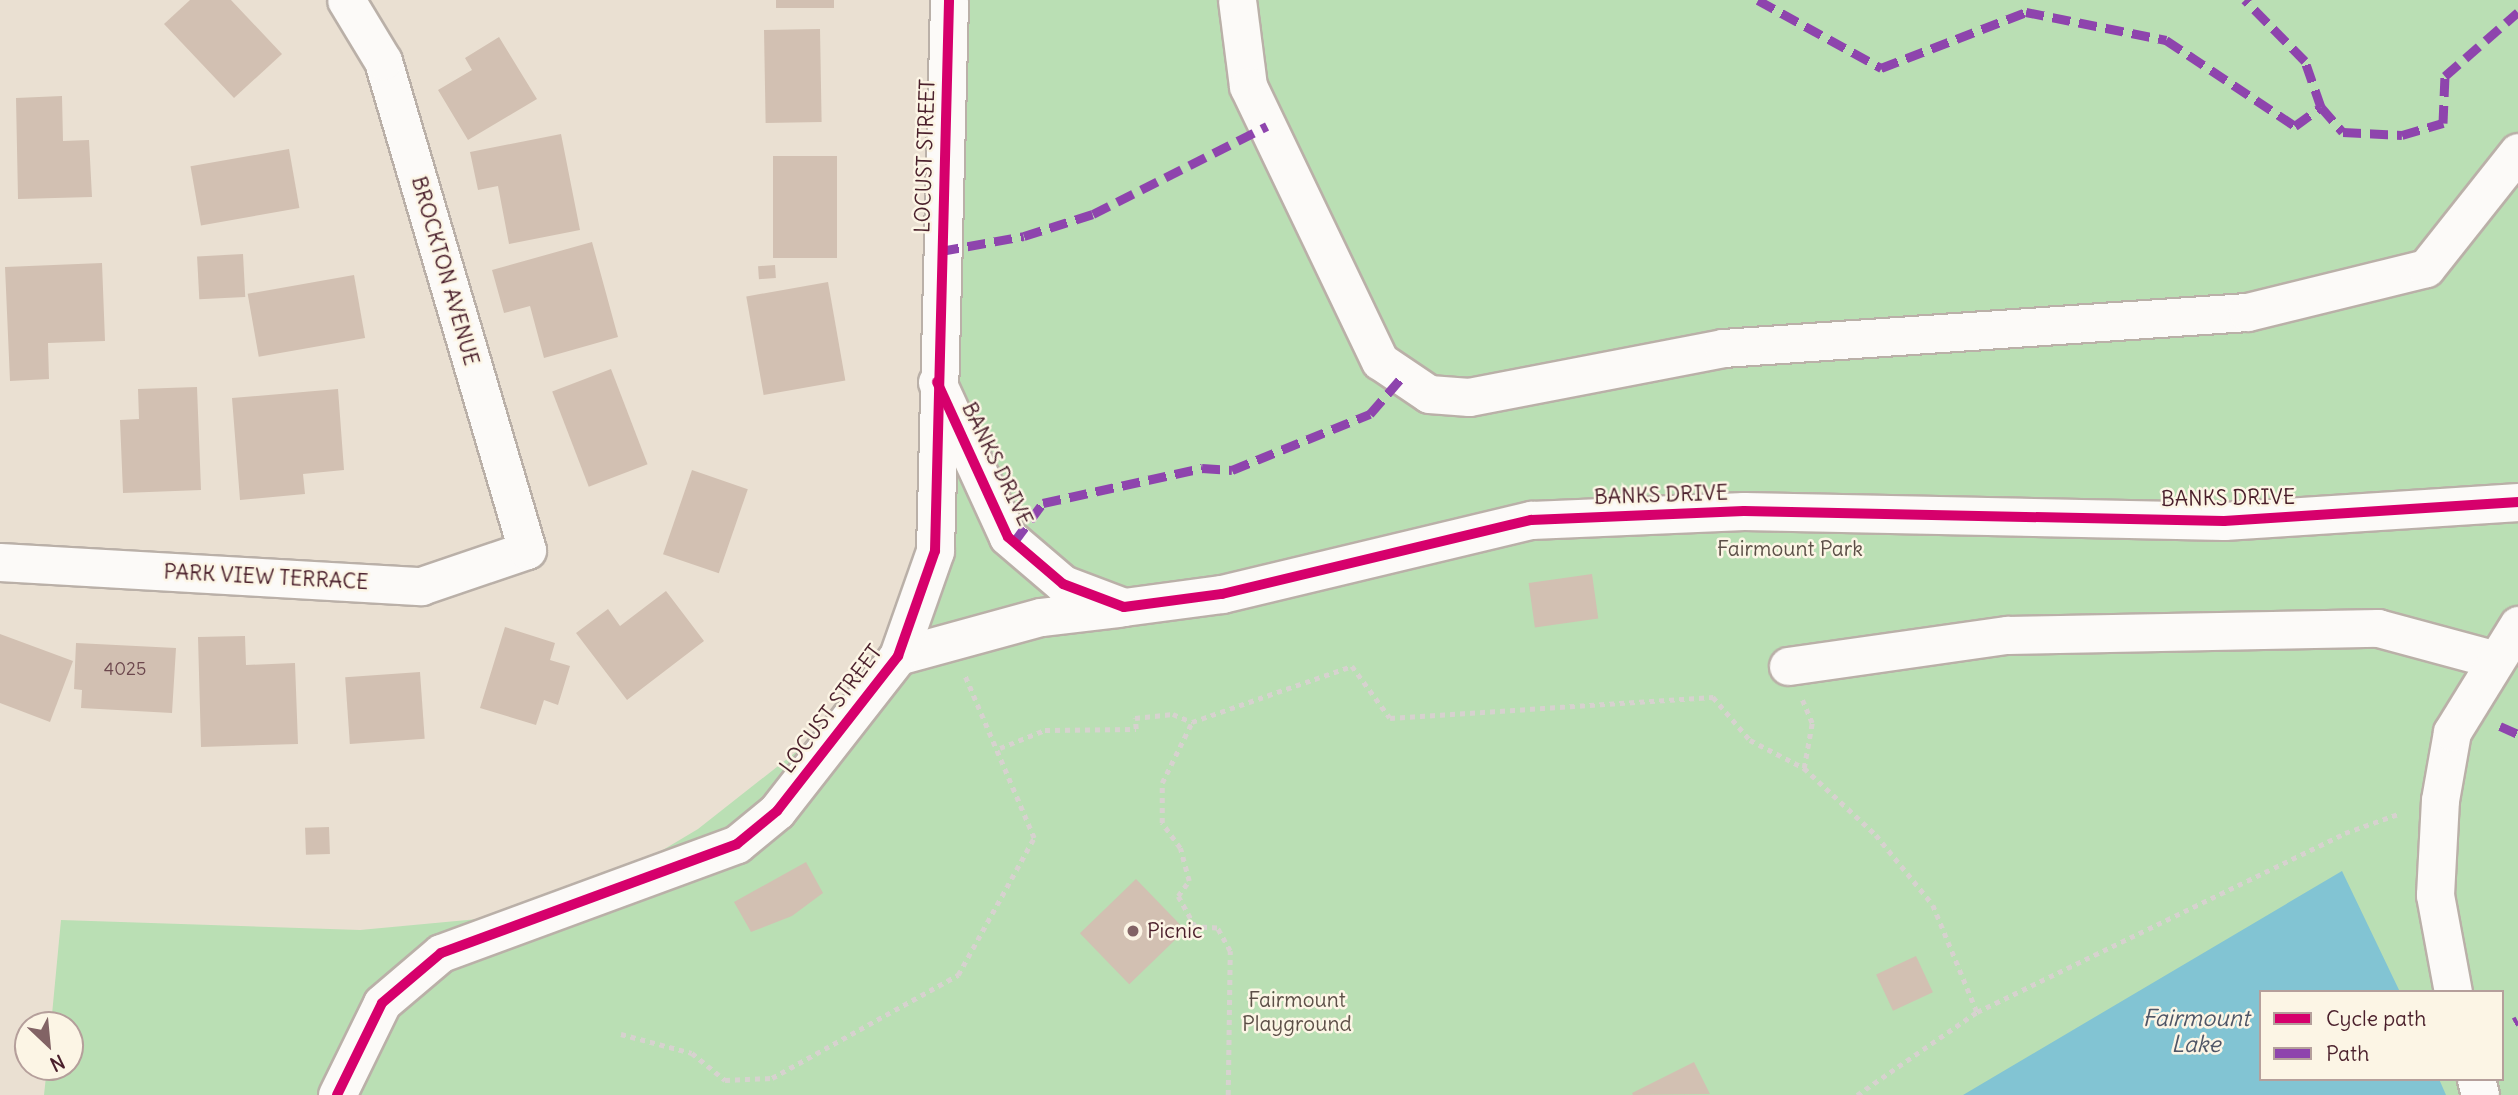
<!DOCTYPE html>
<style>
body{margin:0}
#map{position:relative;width:2518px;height:1095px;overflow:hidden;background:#eae0d2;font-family:Delius,sans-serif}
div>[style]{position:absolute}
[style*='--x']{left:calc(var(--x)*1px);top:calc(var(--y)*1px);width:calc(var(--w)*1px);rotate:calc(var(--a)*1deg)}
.green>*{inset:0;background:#badfb4}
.water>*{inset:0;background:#82c4d3}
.building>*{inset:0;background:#d2c0b2;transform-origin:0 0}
.path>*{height:4.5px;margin-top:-2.25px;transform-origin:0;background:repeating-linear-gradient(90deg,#d7d2cf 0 5px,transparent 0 10px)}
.roads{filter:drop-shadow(2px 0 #bab0a8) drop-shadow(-2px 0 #bab0a8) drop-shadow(0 2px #bab0a8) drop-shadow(0 -2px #bab0a8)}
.minor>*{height:37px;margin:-18.5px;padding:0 18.5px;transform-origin:18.5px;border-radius:18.5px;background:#fcfaf8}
.quiet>*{height:9px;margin-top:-4.5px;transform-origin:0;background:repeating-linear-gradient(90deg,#8e44ad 0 18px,transparent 0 27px)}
.cycleway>*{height:10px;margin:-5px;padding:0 5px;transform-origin:5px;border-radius:5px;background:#d6006c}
.dots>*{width:19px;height:19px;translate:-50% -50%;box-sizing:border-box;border:4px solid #fcf5e5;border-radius:50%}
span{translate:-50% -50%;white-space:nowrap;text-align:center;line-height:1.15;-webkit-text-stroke:5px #fcf5e5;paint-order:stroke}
.number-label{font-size:18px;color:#6c474d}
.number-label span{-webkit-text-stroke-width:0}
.street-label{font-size:21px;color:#4a1f2b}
.park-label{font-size:21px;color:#5c4f47}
.poi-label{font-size:21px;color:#4a1f2b}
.left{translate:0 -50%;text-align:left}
.water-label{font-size:23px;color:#4e5566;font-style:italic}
.legend{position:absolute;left:2259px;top:990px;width:245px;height:91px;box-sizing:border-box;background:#fcf5e5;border:2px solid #b59f9b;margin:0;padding:9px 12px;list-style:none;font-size:21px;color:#4a1f2b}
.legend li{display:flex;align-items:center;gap:14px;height:35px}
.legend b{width:35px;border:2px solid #b59f9b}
.north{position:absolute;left:14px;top:1011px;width:70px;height:70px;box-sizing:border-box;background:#fcf5e5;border:2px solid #b59f9b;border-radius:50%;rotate:154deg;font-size:19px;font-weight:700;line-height:28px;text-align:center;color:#4a1f2b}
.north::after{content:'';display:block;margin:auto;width:24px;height:32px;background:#826365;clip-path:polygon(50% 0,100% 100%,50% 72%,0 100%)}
</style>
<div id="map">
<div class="green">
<div style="clip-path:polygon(evenodd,967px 0,2518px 0,2518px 1095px,44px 1095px,47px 1067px,70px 1067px,70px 1025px,51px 1025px,61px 920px,360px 930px,511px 916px,611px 881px,698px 829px,871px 693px,916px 602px,967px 0,2261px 992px,2502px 992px,2502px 1079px,2261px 1079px,2261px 992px)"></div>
</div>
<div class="water">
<div style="clip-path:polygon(2342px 871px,2400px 992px,2261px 992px,2261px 1079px,2439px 1079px,2446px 1095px,1963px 1095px)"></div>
</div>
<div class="building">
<div style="clip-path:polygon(190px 0,231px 0,282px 54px,234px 98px,164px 24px)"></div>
<div style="left:776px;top:0;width:58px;height:8px"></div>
<div style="left:820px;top:29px;width:93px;height:56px;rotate:89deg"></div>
<div style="clip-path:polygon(499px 37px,537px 99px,468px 140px,438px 90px,472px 70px,465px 58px)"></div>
<div style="clip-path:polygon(62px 96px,63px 141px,89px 140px,92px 197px,18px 199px,16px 98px)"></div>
<div style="clip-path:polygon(561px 134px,580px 230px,509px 244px,498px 186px,478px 190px,470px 152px)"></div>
<div style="left:289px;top:149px;width:60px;height:100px;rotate:80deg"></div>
<div style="left:773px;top:156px;width:64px;height:102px"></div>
<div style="clip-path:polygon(592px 242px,618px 337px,544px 358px,530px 306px,504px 313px,492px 270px)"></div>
<div style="left:243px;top:254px;width:43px;height:46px;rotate:87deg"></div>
<div style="clip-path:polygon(102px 263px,105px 341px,48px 343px,49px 379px,10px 381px,5px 267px)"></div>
<div style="left:775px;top:265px;width:13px;height:17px;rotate:86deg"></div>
<div style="left:354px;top:275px;width:64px;height:108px;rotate:80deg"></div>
<div style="left:828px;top:282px;width:100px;height:83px;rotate:80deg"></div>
<div style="left:611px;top:369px;width:102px;height:63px;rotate:69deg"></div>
<div style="clip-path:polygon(197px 387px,201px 490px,123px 493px,120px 420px,139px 419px,138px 389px)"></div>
<div style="clip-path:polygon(338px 389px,344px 470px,303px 474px,305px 494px,240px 500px,232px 398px)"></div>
<div style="left:692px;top:470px;width:59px;height:89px;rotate:19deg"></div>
<div style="left:1592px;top:574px;width:45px;height:64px;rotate:82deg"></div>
<div style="clip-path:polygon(666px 591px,704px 641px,627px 700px,576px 633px,608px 609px,620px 626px)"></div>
<div style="clip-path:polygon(505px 627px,555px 643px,550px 660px,570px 666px,558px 705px,544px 700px,536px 725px,480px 708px)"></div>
<div style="clip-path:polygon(0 634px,73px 661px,50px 722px,0 703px)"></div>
<div style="clip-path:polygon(245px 636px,246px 665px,295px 663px,298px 744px,201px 747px,198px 637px)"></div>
<div style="clip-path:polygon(76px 643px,176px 648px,172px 713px,81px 708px,82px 690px,74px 689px)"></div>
<div style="left:420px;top:672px;width:67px;height:75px;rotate:86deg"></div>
<div style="left:329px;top:827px;width:27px;height:24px;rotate:88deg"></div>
<div style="clip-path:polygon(806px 862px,823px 893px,792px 916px,751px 932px,734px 902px)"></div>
<div style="left:1136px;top:879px;width:71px;height:78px;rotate:46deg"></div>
<div style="left:1916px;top:956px;width:40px;height:44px;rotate:65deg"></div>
<div style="clip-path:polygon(1694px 1062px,1710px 1094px,1633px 1095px,1632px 1093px)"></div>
</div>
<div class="path">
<div style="--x:1000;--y:748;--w:48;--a:-21.8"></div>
<div style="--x:1045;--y:730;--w:91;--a:-0.6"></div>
<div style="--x:1136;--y:729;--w:11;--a:-95"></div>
<div style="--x:1135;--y:718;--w:38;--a:-6"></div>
<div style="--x:1173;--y:714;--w:21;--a:23"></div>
<div style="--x:1804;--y:768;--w:98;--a:42.9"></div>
<div style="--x:1876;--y:835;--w:90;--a:50.8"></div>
<div style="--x:1933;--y:905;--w:116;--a:67.6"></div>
<div style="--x:621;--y:1034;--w:73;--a:15"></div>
<div style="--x:692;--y:1053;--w:43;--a:39.3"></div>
<div style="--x:725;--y:1080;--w:47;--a:-2.4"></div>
<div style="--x:772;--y:1078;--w:213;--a:-29"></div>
<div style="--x:958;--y:975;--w:157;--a:-61"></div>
<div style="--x:1034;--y:838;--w:176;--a:-113.1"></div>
<div style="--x:1228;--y:1095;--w:144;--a:-89.2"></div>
<div style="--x:1230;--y:951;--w:26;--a:-119"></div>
<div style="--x:1217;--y:928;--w:22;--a:-177"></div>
<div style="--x:1195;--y:927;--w:35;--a:-119"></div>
<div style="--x:1178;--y:896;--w:19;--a:-54"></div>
<div style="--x:1189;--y:881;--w:34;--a:-105"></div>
<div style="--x:1180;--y:848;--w:31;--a:-126"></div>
<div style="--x:1162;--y:823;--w:40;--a:-90"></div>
<div style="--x:1162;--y:783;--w:68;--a:-63.8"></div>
<div style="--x:1192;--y:722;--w:170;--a:-19.3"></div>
<div style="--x:1352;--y:666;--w:64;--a:53.8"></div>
<div style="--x:1390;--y:718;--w:324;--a:-3.7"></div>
<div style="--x:1713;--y:697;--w:57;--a:49.3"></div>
<div style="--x:1750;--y:740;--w:61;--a:27.4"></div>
<div style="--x:1804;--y:768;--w:46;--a:-79.9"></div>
<div style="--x:1812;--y:723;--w:25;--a:-113"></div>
<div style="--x:1857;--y:1095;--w:146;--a:-34.7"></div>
<div style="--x:1977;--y:1012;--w:409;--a:-25.9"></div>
<div style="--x:2345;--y:833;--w:59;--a:-19.7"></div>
</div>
<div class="roads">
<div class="minor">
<div style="--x:1237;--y:0;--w:87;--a:82.7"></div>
<div style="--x:1248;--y:86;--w:305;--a:64.4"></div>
<div style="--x:1380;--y:361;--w:59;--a:34"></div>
<div style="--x:1429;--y:394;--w:40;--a:4.3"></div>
<div style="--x:1469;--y:397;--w:259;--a:-10.9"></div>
<div style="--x:1723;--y:348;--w:525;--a:-3.93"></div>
<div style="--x:2247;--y:312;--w:184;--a:-13.8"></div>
<div style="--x:2426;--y:268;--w:148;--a:-51.6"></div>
<div style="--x:937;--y:382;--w:170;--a:65.4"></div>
<div style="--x:1008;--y:537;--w:72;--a:40.5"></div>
<div style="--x:1063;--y:584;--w:65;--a:20.7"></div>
<div style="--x:1124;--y:607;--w:99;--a:-7.6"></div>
<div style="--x:1222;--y:594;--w:318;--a:-13.5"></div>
<div style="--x:1531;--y:520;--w:213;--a:-2.4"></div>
<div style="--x:1744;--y:511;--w:480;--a:1.2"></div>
<div style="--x:2224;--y:521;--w:295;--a:-3.7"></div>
<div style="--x:0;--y:562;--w:422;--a:3.3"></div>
<div style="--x:421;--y:586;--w:112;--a:-18.8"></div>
<div style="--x:527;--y:550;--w:510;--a:-106.41"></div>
<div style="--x:383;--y:61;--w:71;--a:-121.2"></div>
<div style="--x:898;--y:656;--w:148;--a:-15.3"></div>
<div style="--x:1041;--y:617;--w:79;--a:-6.6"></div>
<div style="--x:1788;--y:666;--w:221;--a:-8.1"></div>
<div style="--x:2007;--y:635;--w:371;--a:-1.1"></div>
<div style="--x:2378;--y:628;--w:119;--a:15.1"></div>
<div style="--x:2453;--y:992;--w:99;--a:-100.5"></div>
<div style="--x:2435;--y:895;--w:95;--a:-87"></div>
<div style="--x:2440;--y:800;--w:69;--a:-80"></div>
<div style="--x:2452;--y:732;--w:126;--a:-58.3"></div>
<div style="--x:2476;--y:1079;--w:16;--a:76"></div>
<div style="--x:337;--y:1095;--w:102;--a:-63.9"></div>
<div style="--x:382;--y:1003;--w:77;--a:-40.3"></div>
<div style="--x:441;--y:953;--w:315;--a:-20.2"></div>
<div style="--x:737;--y:844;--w:52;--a:-39.5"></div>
<div style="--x:777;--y:811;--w:197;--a:-52"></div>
<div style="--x:898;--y:656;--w:111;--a:-70.6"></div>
<div style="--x:935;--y:551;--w:551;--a:-88.54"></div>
</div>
</div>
<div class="quiet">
<div style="--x:1758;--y:0;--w:141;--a:28.9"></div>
<div style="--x:1881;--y:68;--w:155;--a:-21.1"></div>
<div style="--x:2026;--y:12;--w:143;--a:11.3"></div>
<div style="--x:2166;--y:40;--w:155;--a:33.7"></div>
<div style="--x:2295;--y:126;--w:32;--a:-36"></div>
<div style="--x:2321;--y:107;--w:49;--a:-109.2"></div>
<div style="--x:2305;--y:61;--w:86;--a:-134.5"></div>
<div style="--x:2321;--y:107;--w:33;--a:49"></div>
<div style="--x:2343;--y:132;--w:59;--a:2.9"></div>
<div style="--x:2402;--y:135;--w:43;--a:-16.3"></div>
<div style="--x:2443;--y:123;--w:47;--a:-87.6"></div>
<div style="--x:2445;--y:76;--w:97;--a:-41.2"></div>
<div style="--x:941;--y:251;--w:84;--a:-10.2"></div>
<div style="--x:1024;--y:236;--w:72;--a:-17.7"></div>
<div style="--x:1093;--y:214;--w:195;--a:-26.8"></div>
<div style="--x:1014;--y:542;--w:49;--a:-53.4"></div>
<div style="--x:1043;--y:503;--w:163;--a:-12.4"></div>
<div style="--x:1202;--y:468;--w:30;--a:4"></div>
<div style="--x:1232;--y:470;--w:149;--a:-22.1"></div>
<div style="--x:1370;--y:414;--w:50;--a:-49"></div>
<div style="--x:2500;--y:726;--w:20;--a:24"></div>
<div style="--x:2514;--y:1022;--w:4;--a:-27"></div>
</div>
<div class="cycleway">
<div style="--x:937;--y:382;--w:170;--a:65.4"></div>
<div style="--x:1008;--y:537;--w:72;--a:40.5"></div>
<div style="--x:1063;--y:584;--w:65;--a:20.7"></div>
<div style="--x:1124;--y:607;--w:99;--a:-7.6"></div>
<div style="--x:1222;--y:594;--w:318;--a:-13.5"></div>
<div style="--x:1531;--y:520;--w:213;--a:-2.4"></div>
<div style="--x:1744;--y:511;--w:480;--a:1.2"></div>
<div style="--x:2224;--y:521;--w:295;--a:-3.7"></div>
<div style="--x:337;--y:1095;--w:102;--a:-63.9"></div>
<div style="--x:382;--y:1003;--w:77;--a:-40.3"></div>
<div style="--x:441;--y:953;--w:315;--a:-20.2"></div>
<div style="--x:737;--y:844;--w:52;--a:-39.5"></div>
<div style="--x:777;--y:811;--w:197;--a:-52"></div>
<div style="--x:898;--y:656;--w:111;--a:-70.6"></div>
<div style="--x:935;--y:551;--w:551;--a:-88.54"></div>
</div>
<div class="dots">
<div style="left:1133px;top:931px;background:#826365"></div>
</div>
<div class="number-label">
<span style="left:125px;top:669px">4025</span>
</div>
<div class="street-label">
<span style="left:925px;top:156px;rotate:-88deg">LOCUST STREET</span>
<span style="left:445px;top:271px;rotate:74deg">BROCKTON AVENUE</span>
<span style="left:997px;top:464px;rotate:64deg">BANKS DRIVE</span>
<span style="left:1661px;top:495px;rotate:-2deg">BANKS DRIVE</span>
<span style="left:2228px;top:498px;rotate:-1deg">BANKS DRIVE</span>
<span style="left:266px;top:577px;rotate:3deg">PARK VIEW TERRACE</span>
<span style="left:831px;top:709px;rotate:-53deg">LOCUST STREET</span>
</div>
<div class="park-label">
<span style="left:1790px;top:549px">Fairmount Park</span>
<span style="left:1297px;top:1012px">Fairmount<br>Playground</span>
</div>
<div class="poi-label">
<span class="left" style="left:1147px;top:931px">Picnic</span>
</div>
<div class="water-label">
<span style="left:2196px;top:1031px">Fairmount<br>Lake</span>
</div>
<ul class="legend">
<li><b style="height:9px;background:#d6006c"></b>Cycle path</li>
<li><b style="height:9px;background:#8e44ad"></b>Path</li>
</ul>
<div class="north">N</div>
</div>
